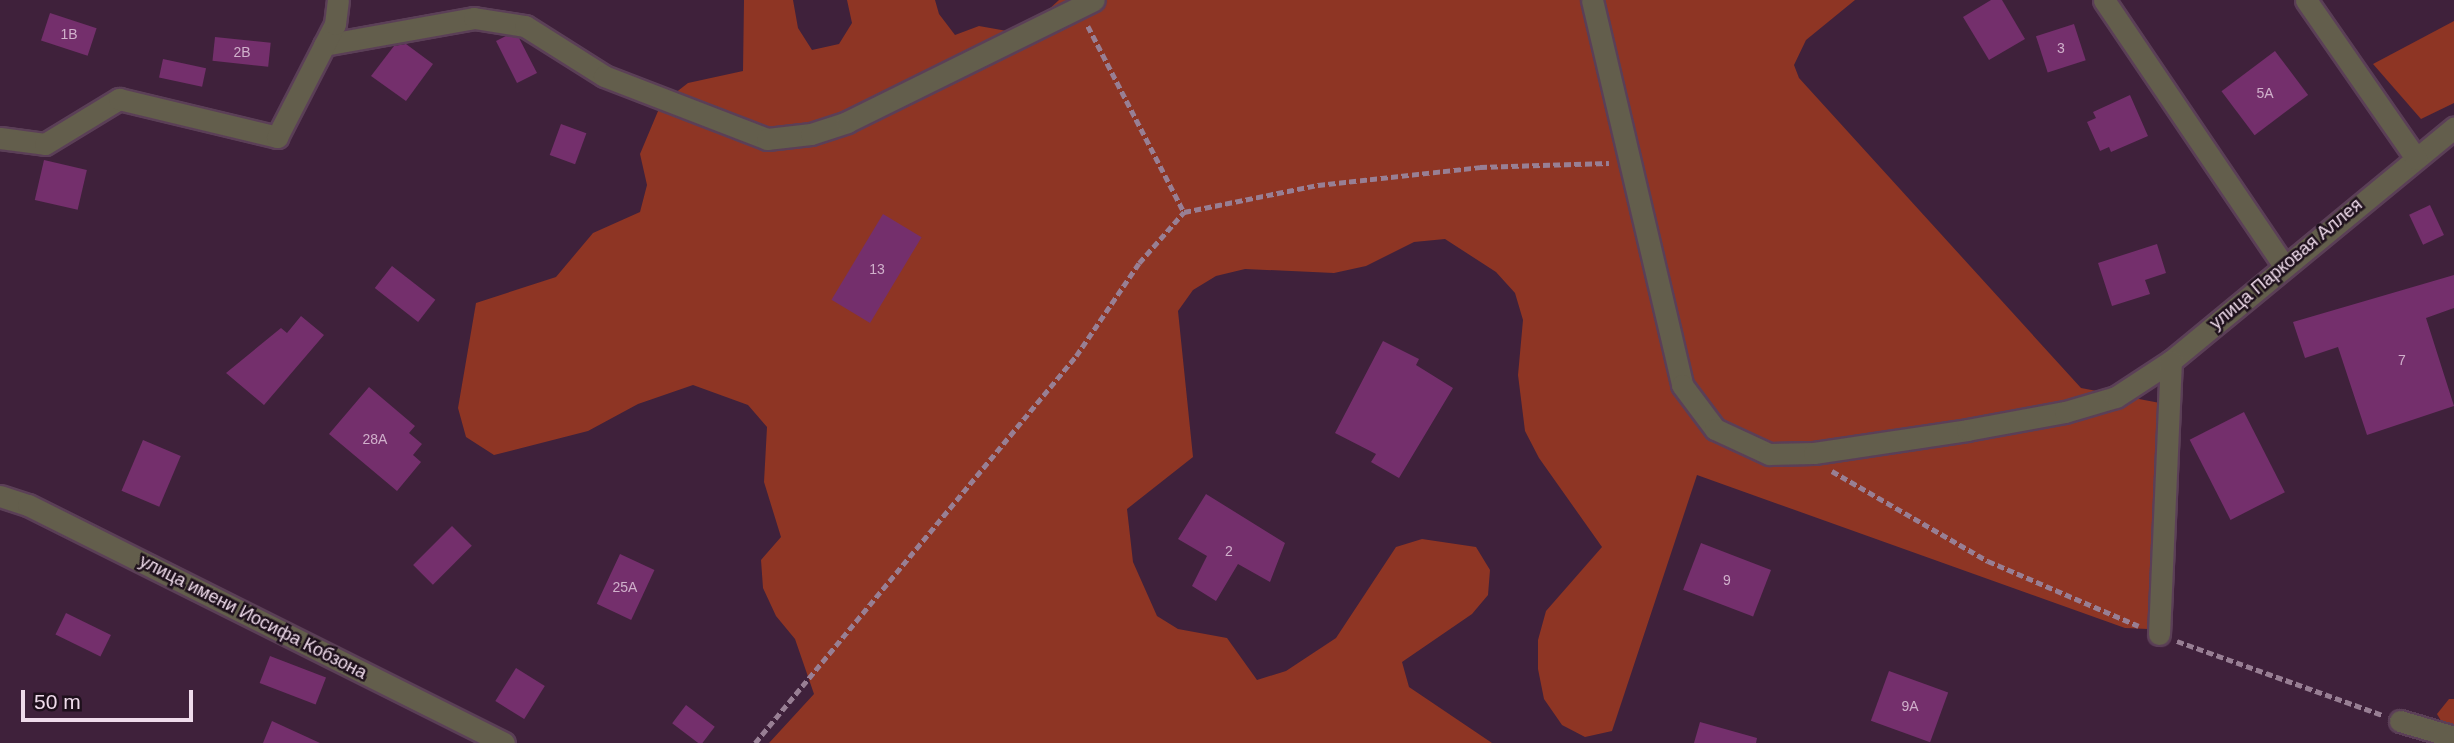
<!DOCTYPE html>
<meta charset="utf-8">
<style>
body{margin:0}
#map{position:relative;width:2454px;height:743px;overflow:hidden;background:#3f213b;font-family:Arial,sans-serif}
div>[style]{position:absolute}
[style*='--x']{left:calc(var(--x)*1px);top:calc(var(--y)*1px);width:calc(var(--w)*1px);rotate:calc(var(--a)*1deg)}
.forest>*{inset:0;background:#8e3524}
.building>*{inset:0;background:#742f6c;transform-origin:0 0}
.path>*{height:4.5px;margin-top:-2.25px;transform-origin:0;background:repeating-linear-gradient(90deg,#987f94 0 7px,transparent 0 10.5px)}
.roads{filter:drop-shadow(2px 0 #5b3f57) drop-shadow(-2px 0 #5b3f57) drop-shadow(0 2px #5b3f57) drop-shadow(0 -2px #5b3f57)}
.minor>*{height:21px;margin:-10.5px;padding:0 10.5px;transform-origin:10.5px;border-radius:10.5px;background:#635e4c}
span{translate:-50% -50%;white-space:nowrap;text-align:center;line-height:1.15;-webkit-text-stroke:5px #1e101c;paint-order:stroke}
.number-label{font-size:14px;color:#d0b0cb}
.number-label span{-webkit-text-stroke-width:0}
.street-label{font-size:18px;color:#efdbeb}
.scale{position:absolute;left:21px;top:690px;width:172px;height:32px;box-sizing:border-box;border:4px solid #efdbeb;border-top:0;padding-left:9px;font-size:21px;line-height:24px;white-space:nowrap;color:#efdbeb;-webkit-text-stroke:5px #1e101c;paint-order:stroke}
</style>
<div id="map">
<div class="forest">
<div style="clip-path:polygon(744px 0,793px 0,798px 28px,812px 50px,839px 44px,852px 23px,847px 0,935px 0,939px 14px,955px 35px,979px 26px,1007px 31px,1034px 23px,1059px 0,1855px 0,1806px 40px,1794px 65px,1799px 78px,2081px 388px,2160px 403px,2166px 430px,2148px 629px,2125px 628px,1697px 475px,1612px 731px,1585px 737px,1562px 725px,1544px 699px,1538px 669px,1538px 640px,1546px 611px,1602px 547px,1539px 458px,1525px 431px,1518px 375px,1523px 320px,1515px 293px,1496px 272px,1445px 239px,1414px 242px,1366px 266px,1334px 273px,1245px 269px,1216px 276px,1193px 290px,1178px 311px,1193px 457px,1127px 509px,1133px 562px,1157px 616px,1178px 629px,1227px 638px,1257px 680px,1286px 671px,1336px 638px,1396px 547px,1422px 539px,1476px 547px,1490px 570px,1488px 595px,1472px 614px,1402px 662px,1409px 687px,1492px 743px,769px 743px,814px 694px,795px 639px,776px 616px,763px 588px,761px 560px,781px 537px,764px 482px,767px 427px,748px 405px,693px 385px,638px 404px,588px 431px,494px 455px,466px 437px,458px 408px,476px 303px,556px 277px,593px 233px,640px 212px,647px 185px,640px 154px,661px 104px,688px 83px,743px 71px)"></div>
<div style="clip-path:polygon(2454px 21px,2454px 103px,2421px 119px,2373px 64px)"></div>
<div style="clip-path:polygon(2449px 699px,2454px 699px,2454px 743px,2437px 714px)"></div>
</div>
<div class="building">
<div style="clip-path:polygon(1991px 0,2002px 0,2025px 39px,1989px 60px,1963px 17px)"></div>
<div style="left:50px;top:13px;width:49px;height:29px;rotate:18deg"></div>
<div style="left:2074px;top:24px;width:38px;height:40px;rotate:72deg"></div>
<div style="clip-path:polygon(506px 36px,519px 38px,537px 73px,517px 83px,496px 41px)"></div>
<div style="left:215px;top:37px;width:56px;height:24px;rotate:6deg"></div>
<div style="clip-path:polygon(406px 44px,433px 64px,406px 101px,371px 76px,394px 46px)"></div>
<div style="left:2275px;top:51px;width:55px;height:67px;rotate:53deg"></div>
<div style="left:163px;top:59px;width:44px;height:19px;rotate:12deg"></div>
<div style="clip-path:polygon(2130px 95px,2148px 136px,2111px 152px,2109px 147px,2100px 151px,2087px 122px,2096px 118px,2093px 112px)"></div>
<div style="left:561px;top:124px;width:27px;height:33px;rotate:20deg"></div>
<div style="left:44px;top:160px;width:44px;height:41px;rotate:13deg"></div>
<div style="left:2430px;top:205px;width:33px;height:23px;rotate:65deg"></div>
<div style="left:883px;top:214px;width:45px;height:100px;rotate:31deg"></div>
<div style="clip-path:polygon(2157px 244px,2166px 273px,2145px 280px,2150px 294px,2112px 306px,2098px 263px)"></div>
<div style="left:392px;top:266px;width:55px;height:28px;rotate:38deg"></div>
<div style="clip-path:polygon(2454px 275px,2454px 308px,2426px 318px,2454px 406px,2367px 435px,2338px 347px,2305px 358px,2293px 322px)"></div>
<div style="clip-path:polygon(301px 316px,324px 335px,264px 405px,226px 373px,281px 328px,287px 333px)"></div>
<div style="clip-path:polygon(1383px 341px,1419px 359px,1416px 365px,1453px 388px,1399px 478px,1371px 462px,1376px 454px,1335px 433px)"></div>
<div style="clip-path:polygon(369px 387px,415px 426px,409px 433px,422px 444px,413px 455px,421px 462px,397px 491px,329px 434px)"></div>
<div style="left:2244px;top:412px;width:90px;height:61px;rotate:63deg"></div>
<div style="left:143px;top:440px;width:41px;height:55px;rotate:23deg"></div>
<div style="clip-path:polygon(1206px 494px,1285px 543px,1270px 582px,1238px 564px,1216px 601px,1192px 586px,1207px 556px,1178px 539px)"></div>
<div style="left:452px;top:526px;width:28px;height:55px;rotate:45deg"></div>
<div style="left:1701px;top:543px;width:75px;height:50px;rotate:21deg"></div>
<div style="left:620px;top:554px;width:38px;height:55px;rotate:25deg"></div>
<div style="left:66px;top:613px;width:50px;height:24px;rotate:26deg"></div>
<div style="left:270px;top:656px;width:60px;height:29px;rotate:21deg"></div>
<div style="left:516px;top:668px;width:34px;height:39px;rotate:32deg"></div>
<div style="left:1889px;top:671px;width:63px;height:53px;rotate:20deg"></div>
<div style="left:686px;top:705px;width:36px;height:23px;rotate:37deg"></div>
<div style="clip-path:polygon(272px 721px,320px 743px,263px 743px)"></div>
<div style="clip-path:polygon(1700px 722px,1757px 738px,1756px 743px,1694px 743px)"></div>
</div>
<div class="path">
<div style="--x:1088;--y:26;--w:209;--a:62.7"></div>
<div style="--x:1832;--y:471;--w:180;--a:30"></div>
<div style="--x:1988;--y:561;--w:164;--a:23.3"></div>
<div style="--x:2177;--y:641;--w:218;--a:19.8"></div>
<div style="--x:755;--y:743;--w:503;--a:-50.33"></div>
<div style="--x:1076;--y:356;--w:112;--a:-55.9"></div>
<div style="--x:1139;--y:263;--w:68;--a:-48.6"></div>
<div style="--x:1184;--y:212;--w:137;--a:-11.4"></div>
<div style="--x:1318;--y:185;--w:163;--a:-6.3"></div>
<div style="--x:1480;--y:167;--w:129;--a:-1.8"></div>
</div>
<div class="roads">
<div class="minor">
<div style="--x:1592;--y:0;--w:395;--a:76.8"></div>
<div style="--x:1682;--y:385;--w:55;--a:53.1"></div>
<div style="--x:1715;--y:429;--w:60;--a:24.8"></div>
<div style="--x:1769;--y:454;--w:45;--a:-1.3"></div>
<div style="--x:1814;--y:453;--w:155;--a:-8.5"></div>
<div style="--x:1967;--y:430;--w:100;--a:-10.4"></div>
<div style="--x:2065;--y:412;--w:53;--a:-16.4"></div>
<div style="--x:2116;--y:397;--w:66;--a:-33.2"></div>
<div style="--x:2171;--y:361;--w:367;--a:-39.5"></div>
<div style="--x:2104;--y:0;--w:319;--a:55.9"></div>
<div style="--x:2306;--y:0;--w:193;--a:55.2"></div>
<div style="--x:324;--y:45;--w:152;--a:-10.2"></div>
<div style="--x:474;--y:18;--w:52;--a:8.9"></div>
<div style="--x:525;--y:26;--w:93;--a:32.3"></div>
<div style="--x:604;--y:76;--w:175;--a:21.1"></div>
<div style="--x:767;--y:139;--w:44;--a:-6.5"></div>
<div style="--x:811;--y:134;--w:38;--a:-18"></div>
<div style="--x:847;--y:122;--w:275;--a:-26.3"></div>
<div style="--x:0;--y:138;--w:45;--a:7.6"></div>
<div style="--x:45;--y:144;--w:87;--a:-31.3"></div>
<div style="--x:119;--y:99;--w:163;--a:13.5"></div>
<div style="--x:277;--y:137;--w:127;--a:-62.8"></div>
<div style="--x:335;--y:24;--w:24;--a:-83"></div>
<div style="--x:0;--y:496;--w:29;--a:18"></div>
<div style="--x:28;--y:505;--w:532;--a:26.57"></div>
<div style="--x:2159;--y:634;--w:273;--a:-87.5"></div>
<div style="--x:2400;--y:721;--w:56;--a:16.5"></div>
</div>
</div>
<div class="number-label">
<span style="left:69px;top:34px">1В</span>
<span style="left:2061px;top:48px">3</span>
<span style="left:242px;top:52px">2В</span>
<span style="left:2265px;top:93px">5А</span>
<span style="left:877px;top:269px">13</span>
<span style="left:2402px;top:360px">7</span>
<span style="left:375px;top:439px">28А</span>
<span style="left:1229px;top:551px">2</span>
<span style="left:1727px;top:580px">9</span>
<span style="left:625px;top:587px">25А</span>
<span style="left:1910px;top:706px">9А</span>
</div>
<div class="street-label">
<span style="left:2286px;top:264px;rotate:-40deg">улица Парковая Аллея</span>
<span style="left:253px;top:617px;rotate:27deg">улица имени Иосифа Кобзона</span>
</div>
<div class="scale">50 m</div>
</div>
